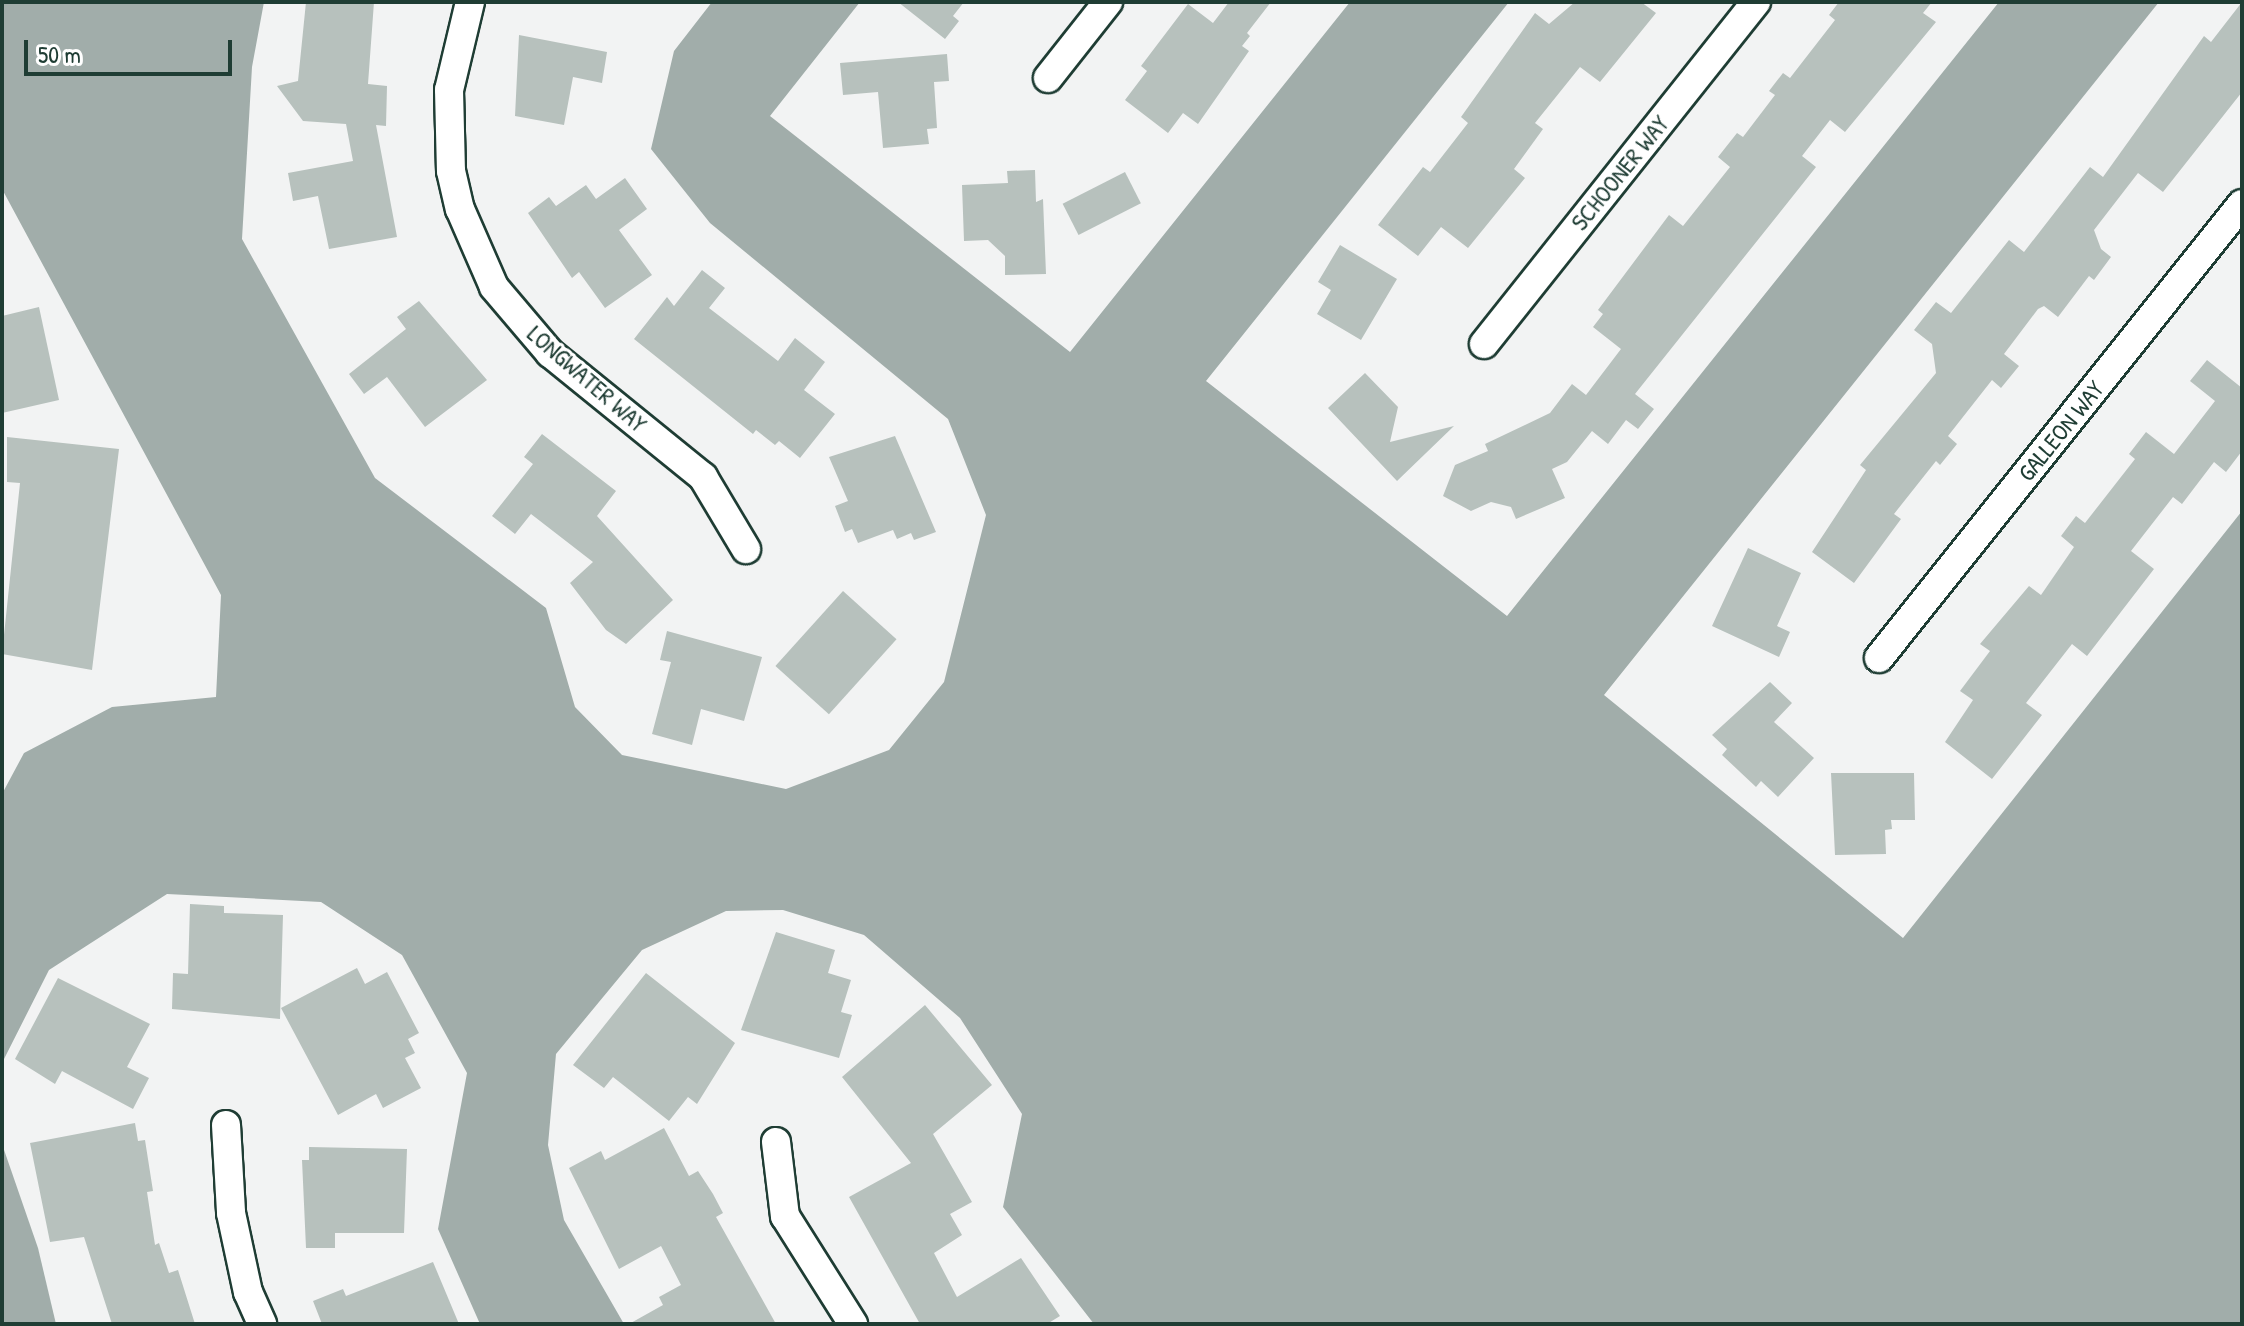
<!DOCTYPE html>
<style>
body{margin:0}
#map{position:relative;width:2244px;height:1326px;overflow:hidden;background:#f2f3f3;font-family:"Patrick Hand",sans-serif}
div>[style]{position:absolute}
[style*='--x']{left:calc(var(--x)*1px);top:calc(var(--y)*1px);width:calc(var(--w)*1px);rotate:calc(var(--a)*1deg)}
.water>*{inset:0;background:#a1adaa}
.building>*{inset:0;background:#b7c1bd;transform-origin:0 0}
.roads{filter:drop-shadow(2px 0 #1f3d34) drop-shadow(-2px 0 #1f3d34) drop-shadow(0 2px #1f3d34) drop-shadow(0 -2px #1f3d34)}
.minor>*{height:28px;margin:-14px;padding:0 14px;transform-origin:14px;border-radius:14px;background:#fff}
span{translate:-50% -50%;white-space:nowrap;text-align:center;line-height:1.15;-webkit-text-stroke:6px #fff;paint-order:stroke}
.street-label{font-size:24px;color:#1f3d34}
.frame{position:absolute;inset:0;border:4px solid #1f3d34;pointer-events:none}
.scale{position:absolute;left:24px;top:40px;width:208px;height:36px;box-sizing:border-box;border:4px solid #1f3d34;border-top:0;padding-left:10px;font-size:24px;line-height:28px;white-space:nowrap;color:#1f3d34;-webkit-text-stroke:6px #fff;paint-order:stroke}
</style>
<div id="map">
<div class="water">
<div style="clip-path:polygon(2px 2px,264px 2px,252px 67px,242px 239px,375px 478px,546px 608px,575px 707px,622px 755px,786px 789px,889px 750px,944px 682px,986px 515px,948px 419px,710px 223px,651px 149px,674px 51px,712px 2px,860px 2px,770px 116px,1070px 352px,1350px 2px,1509px 2px,1206px 381px,1507px 616px,1999px 2px,2159px 2px,1604px 695px,1903px 938px,2242px 511px,2242px 1324px,1094px 1324px,1003px 1207px,1022px 1114px,960px 1018px,864px 935px,783px 910px,726px 911px,642px 950px,556px 1054px,548px 1145px,564px 1220px,624px 1324px,480px 1324px,438px 1229px,467px 1073px,402px 955px,321px 902px,167px 894px,49px 970px,2px 1063px,2px 794px,24px 753px,112px 707px,216px 697px,221px 595px,2px 189px)"></div>
<div style="clip-path:polygon(2px 1144px,38px 1248px,56px 1324px,2px 1324px)"></div>
</div>
<div class="building">
<div style="clip-path:polygon(306px 2px,374px 2px,368px 84px,387px 86px,386px 126px,376px 125px,397px 237px,329px 249px,318px 196px,293px 201px,288px 173px,353px 161px,346px 124px,303px 121px,277px 86px,298px 81px)"></div>
<div style="clip-path:polygon(898px 2px,964px 2px,953px 16px,959px 21px,945px 39px)"></div>
<div style="clip-path:polygon(1229px 2px,1271px 2px,1247px 33px,1250px 36px,1242px 46px,1249px 51px,1198px 124px,1183px 113px,1168px 133px,1125px 100px,1147px 71px,1141px 66px,1188px 4px,1213px 23px)"></div>
<div style="clip-path:polygon(1575px 2px,1641px 2px,1656px 13px,1600px 82px,1580px 67px,1535px 123px,1543px 129px,1514px 169px,1525px 178px,1468px 248px,1441px 227px,1418px 256px,1378px 225px,1423px 167px,1430px 172px,1468px 123px,1461px 117px,1535px 13px,1549px 24px)"></div>
<div style="clip-path:polygon(1839px 2px,1932px 2px,1923px 13px,1936px 22px,1845px 132px,1830px 120px,1802px 156px,1816px 167px,1635px 394px,1654px 409px,1638px 429px,1626px 420px,1608px 444px,1592px 431px,1567px 462px,1552px 469px,1565px 498px,1516px 519px,1511px 507px,1491px 502px,1471px 511px,1443px 496px,1455px 465px,1488px 451px,1485px 444px,1550px 413px,1572px 384px,1586px 395px,1621px 349px,1593px 327px,1603px 314px,1598px 310px,1669px 215px,1683px 226px,1730px 167px,1718px 157px,1737px 133px,1743px 137px,1775px 95px,1769px 91px,1783px 73px,1790px 78px,1835px 20px,1829px 15px)"></div>
<div style="clip-path:polygon(2242px 2px,2242px 92px,2163px 192px,2138px 173px,2094px 230px,2101px 249px,2111px 257px,2094px 280px,2089px 276px,2058px 317px,2044px 306px,2038px 309px,2004px 354px,2019px 366px,2001px 388px,1992px 380px,1948px 436px,1957px 444px,1940px 465px,1936px 461px,1894px 514px,1901px 519px,1854px 583px,1812px 552px,1866px 470px,1860px 465px,1936px 373px,1932px 344px,1914px 330px,1936px 302px,1951px 313px,2009px 240px,2024px 252px,2090px 167px,2103px 177px,2204px 36px,2211px 42px)"></div>
<div style="clip-path:polygon(519px 35px,607px 52px,602px 83px,573px 77px,564px 125px,515px 116px)"></div>
<div style="clip-path:polygon(947px 54px,949px 81px,934px 82px,937px 128px,927px 129px,929px 144px,883px 148px,878px 92px,843px 95px,840px 63px)"></div>
<div style="clip-path:polygon(1035px 170px,1036px 202px,1043px 199px,1046px 274px,1005px 275px,1005px 256px,988px 240px,964px 241px,962px 185px,1008px 183px,1007px 171px)"></div>
<div style="left:1125px;top:172px;width:35px;height:70px;rotate:63deg"></div>
<div style="clip-path:polygon(625px 178px,647px 209px,619px 230px,652px 275px,605px 308px,579px 272px,572px 278px,528px 213px,549px 197px,556px 206px,586px 185px,596px 199px)"></div>
<div style="clip-path:polygon(1340px 245px,1397px 279px,1361px 340px,1317px 314px,1331px 290px,1318px 282px)"></div>
<div style="clip-path:polygon(702px 270px,725px 288px,709px 308px,778px 361px,795px 338px,825px 362px,804px 390px,835px 414px,800px 458px,779px 441px,775px 445px,756px 430px,753px 434px,634px 339px,667px 297px,674px 306px)"></div>
<div style="clip-path:polygon(419px 301px,487px 380px,425px 427px,387px 377px,364px 394px,349px 374px,406px 329px,397px 317px)"></div>
<div style="clip-path:polygon(39px 307px,59px 400px,2px 413px,2px 316px)"></div>
<div style="clip-path:polygon(2207px 360px,2242px 388px,2242px 451px,2226px 472px,2214px 462px,2182px 504px,2173px 497px,2131px 551px,2154px 569px,2087px 656px,2072px 644px,2026px 703px,2042px 715px,1992px 779px,1945px 742px,1973px 700px,1960px 691px,1990px 651px,1980px 644px,2029px 586px,2041px 595px,2074px 547px,2061px 536px,2076px 516px,2085px 523px,2135px 459px,2129px 454px,2146px 432px,2174px 454px,2215px 401px,2190px 381px)"></div>
<div style="clip-path:polygon(1365px 373px,1398px 407px,1390px 442px,1454px 426px,1397px 481px,1328px 408px)"></div>
<div style="clip-path:polygon(542px 434px,616px 491px,597px 516px,673px 600px,626px 644px,606px 630px,570px 583px,593px 562px,531px 514px,515px 534px,492px 516px,533px 464px,524px 457px)"></div>
<div style="clip-path:polygon(895px 436px,936px 532px,914px 540px,911px 533px,897px 539px,893px 530px,858px 543px,852px 529px,845px 532px,835px 506px,848px 501px,829px 457px)"></div>
<div style="clip-path:polygon(7px 437px,119px 449px,92px 670px,2px 654px,20px 483px,7px 482px)"></div>
<div style="clip-path:polygon(1748px 548px,1801px 573px,1777px 626px,1790px 632px,1779px 657px,1712px 626px)"></div>
<div style="left:843px;top:591px;width:72px;height:101px;rotate:42deg"></div>
<div style="clip-path:polygon(667px 631px,762px 657px,744px 721px,701px 709px,692px 745px,652px 734px,671px 662px,660px 660px)"></div>
<div style="clip-path:polygon(1770px 682px,1792px 703px,1774px 722px,1814px 758px,1778px 797px,1761px 781px,1756px 787px,1722px 755px,1727px 749px,1712px 735px)"></div>
<div style="clip-path:polygon(1831px 773px,1914px 773px,1915px 820px,1891px 820px,1892px 829px,1885px 830px,1886px 854px,1835px 855px)"></div>
<div style="clip-path:polygon(190px 904px,224px 906px,224px 913px,283px 915px,280px 1019px,172px 1009px,173px 973px,188px 974px)"></div>
<div style="clip-path:polygon(776px 932px,835px 950px,828px 973px,851px 980px,841px 1012px,852px 1015px,839px 1058px,741px 1030px)"></div>
<div style="clip-path:polygon(357px 968px,365px 984px,387px 972px,419px 1033px,408px 1039px,415px 1053px,405px 1058px,421px 1088px,383px 1108px,376px 1094px,338px 1115px,281px 1008px)"></div>
<div style="clip-path:polygon(646px 973px,735px 1043px,697px 1104px,688px 1097px,669px 1121px,613px 1077px,604px 1088px,573px 1065px)"></div>
<div style="clip-path:polygon(58px 978px,150px 1024px,127px 1067px,149px 1078px,133px 1109px,62px 1071px,55px 1084px,15px 1059px)"></div>
<div style="clip-path:polygon(925px 1005px,992px 1085px,933px 1134px,972px 1202px,950px 1214px,962px 1235px,934px 1253px,957px 1297px,1021px 1258px,1060px 1316px,1047px 1324px,920px 1324px,849px 1197px,911px 1163px,842px 1077px)"></div>
<div style="clip-path:polygon(135px 1123px,138px 1141px,145px 1140px,153px 1191px,147px 1192px,155px 1245px,159px 1243px,169px 1273px,178px 1270px,195px 1324px,112px 1324px,84px 1237px,50px 1242px,30px 1143px)"></div>
<div style="clip-path:polygon(664px 1128px,689px 1176px,698px 1171px,713px 1194px,723px 1213px,716px 1217px,776px 1324px,629px 1324px,663px 1305px,659px 1297px,681px 1285px,661px 1246px,619px 1269px,569px 1168px,601px 1151px,605px 1160px)"></div>
<div style="clip-path:polygon(309px 1147px,407px 1149px,404px 1233px,335px 1233px,335px 1248px,306px 1248px,302px 1160px,309px 1160px)"></div>
<div style="clip-path:polygon(433px 1262px,459px 1324px,322px 1324px,313px 1301px,343px 1289px,346px 1296px)"></div>
</div>
<div class="roads">
<div class="minor">
<div style="--x:470;--y:2;--w:90;--a:103.4"></div>
<div style="--x:449;--y:90;--w:81;--a:88.6"></div>
<div style="--x:451;--y:171;--w:39;--a:77"></div>
<div style="--x:460;--y:209;--w:85;--a:66.4"></div>
<div style="--x:494;--y:287;--w:87;--a:49.7"></div>
<div style="--x:550;--y:353;--w:197;--a:39"></div>
<div style="--x:703;--y:477;--w:84;--a:59.2"></div>
<div style="--x:1048;--y:78;--w:97;--a:-51.7"></div>
<div style="--x:1484;--y:344;--w:437;--a:-51.5"></div>
<div style="--x:1879;--y:658;--w:581;--a:-51.36"></div>
<div style="--x:226;--y:1125;--w:88;--a:86.7"></div>
<div style="--x:231;--y:1213;--w:81;--a:77.9"></div>
<div style="--x:248;--y:1292;--w:35;--a:66"></div>
<div style="--x:776;--y:1142;--w:75;--a:83.1"></div>
<div style="--x:785;--y:1216;--w:128;--a:57.8"></div>
</div>
</div>
<div class="street-label">
<span style="left:1620px;top:173px;rotate:-51deg">SCHOONER WAY</span>
<span style="left:587px;top:379px;rotate:41deg">LONGWATER WAY</span>
<span style="left:2061px;top:431px;rotate:-51deg">GALLEON WAY</span>
</div>
<div class="frame"></div>
<div class="scale">50 m</div>
</div>
